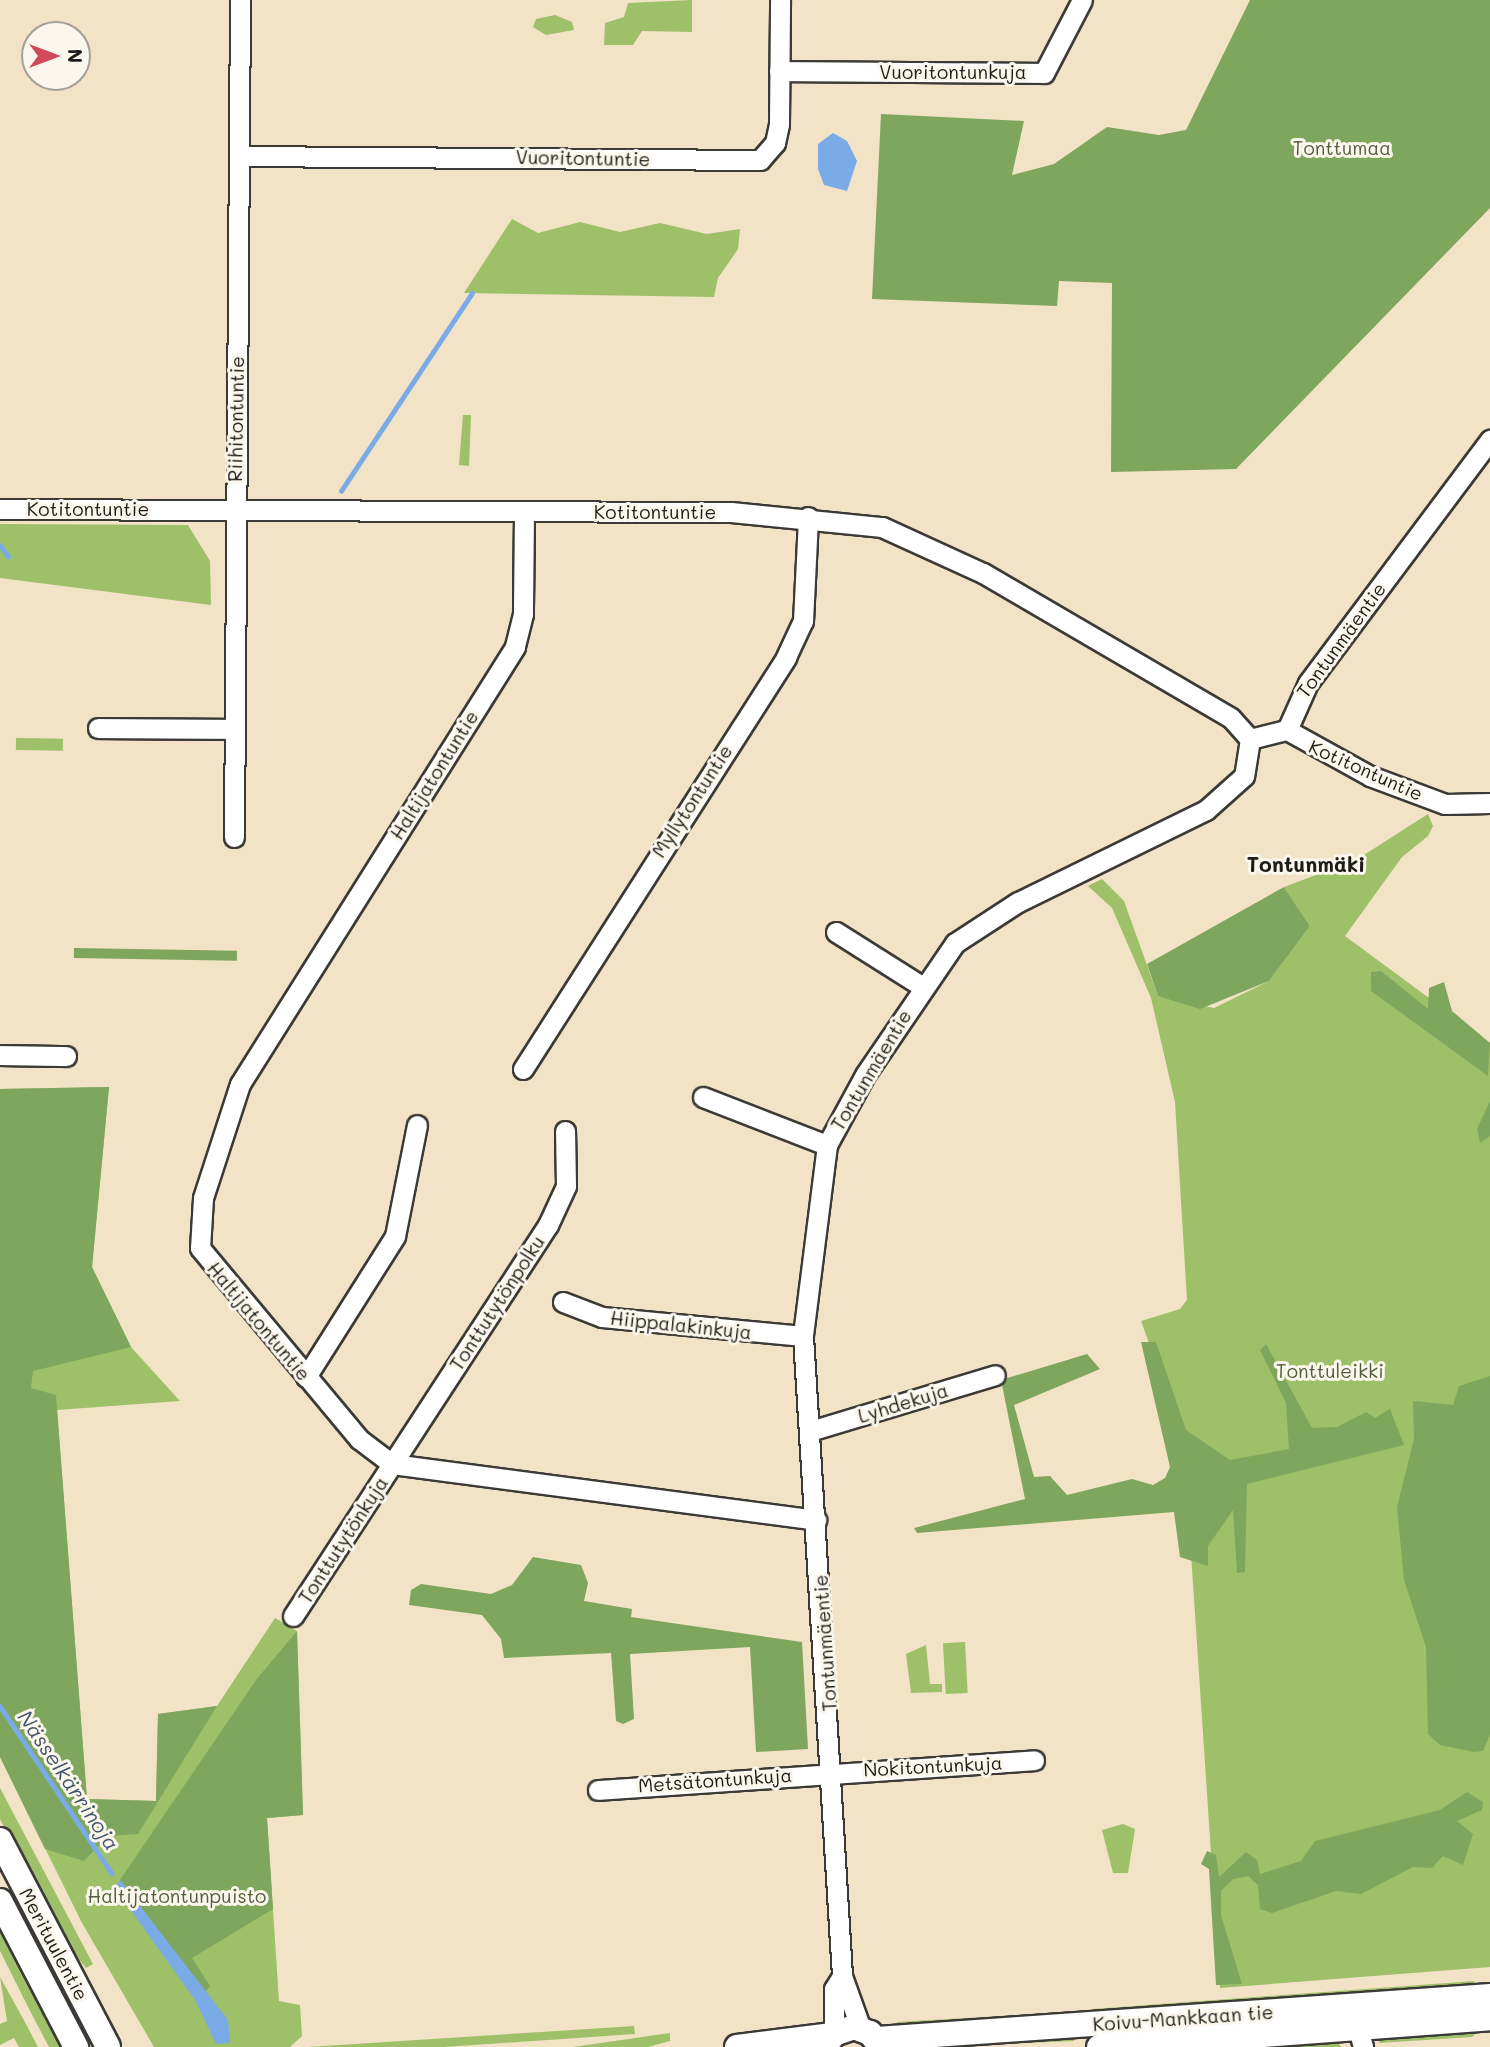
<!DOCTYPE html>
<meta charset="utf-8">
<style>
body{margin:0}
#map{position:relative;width:1490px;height:2047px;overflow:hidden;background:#f2e3c7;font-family:Mali,sans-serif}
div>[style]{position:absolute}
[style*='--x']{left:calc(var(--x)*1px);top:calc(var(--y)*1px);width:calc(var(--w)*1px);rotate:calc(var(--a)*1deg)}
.green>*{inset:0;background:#9ec069;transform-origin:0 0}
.forest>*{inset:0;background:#7ea65d;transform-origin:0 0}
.water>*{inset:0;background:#7aabe6}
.stream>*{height:4.5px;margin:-2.25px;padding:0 2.25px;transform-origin:2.25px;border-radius:2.25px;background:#7aabe6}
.roads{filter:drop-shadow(2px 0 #3c3a36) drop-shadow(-2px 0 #3c3a36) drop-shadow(0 2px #3c3a36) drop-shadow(0 -2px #3c3a36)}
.minor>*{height:19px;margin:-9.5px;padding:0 9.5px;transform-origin:9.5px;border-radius:9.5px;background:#fff}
.major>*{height:24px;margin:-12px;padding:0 12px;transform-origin:12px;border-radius:12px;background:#fff}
span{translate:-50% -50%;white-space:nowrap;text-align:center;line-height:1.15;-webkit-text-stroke:6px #fbf7ec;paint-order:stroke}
.street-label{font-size:19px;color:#1c1c1c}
.park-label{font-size:19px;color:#505e3b}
.neighbourhood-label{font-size:21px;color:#1c1c1c;font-weight:700}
.water-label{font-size:21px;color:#42556d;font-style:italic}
.north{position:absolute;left:21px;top:21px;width:70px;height:70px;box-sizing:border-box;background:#fbf7ec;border:2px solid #a29f99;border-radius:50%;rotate:90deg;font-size:19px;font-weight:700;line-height:28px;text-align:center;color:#1c1c1c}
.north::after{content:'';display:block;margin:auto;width:24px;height:32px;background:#d1495b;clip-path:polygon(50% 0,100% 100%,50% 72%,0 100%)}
</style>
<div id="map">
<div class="green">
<div style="clip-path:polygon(692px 0,692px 32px,642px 31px,633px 45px,604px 45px,605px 23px,624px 17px,628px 3px)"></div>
<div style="clip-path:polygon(555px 15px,572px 22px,574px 30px,546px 35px,533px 27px,536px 19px)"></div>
<div style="clip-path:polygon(512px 219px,538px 233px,580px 222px,620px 232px,660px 223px,707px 234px,740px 229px,738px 249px,718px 278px,714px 297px,464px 293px)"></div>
<div style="clip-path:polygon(463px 415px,471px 415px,469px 466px,459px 465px)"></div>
<div style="clip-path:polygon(0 524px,188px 525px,210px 561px,211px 605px,0 578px)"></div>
<div style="left:16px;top:738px;width:47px;height:12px;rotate:1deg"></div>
<div style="clip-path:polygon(1428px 814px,1433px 826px,1428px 836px,1402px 857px,1345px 936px,1490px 1043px,1490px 1967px,1220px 1988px,1188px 1509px,1197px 1475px,1141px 1321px,1180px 1309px,1187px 1300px,1175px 1102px,1151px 998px,1112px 908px,1088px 886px,1102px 879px,1124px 901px,1158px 996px,1214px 1008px,1269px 981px,1310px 926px,1284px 887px,1356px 860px)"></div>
<div style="clip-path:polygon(109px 1087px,92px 1267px,131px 1347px,180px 1401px,57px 1410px,87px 1799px,156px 1801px,158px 1714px,217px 1706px,275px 1618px,297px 1631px,303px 1815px,267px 1818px,279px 2001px,300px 2005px,302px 2036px,290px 2047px,154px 2047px,82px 1923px,0 1757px,0 1089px)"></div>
<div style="left:965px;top:1642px;width:51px;height:22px;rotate:87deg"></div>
<div style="clip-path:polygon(926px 1645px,930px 1684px,942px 1684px,942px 1692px,911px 1693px,906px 1654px)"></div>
<div style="clip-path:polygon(0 1788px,93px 1964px,86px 1968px,60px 1936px,0 1819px)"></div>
<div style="clip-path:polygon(1123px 1824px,1135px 1829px,1128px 1873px,1113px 1873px,1102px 1830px)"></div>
<div style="clip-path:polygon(0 1920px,66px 2047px,49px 2047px,28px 2007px,0 1951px)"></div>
<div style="clip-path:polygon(0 1977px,26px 2024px,38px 2047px,19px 2047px,14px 2038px,0 2045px,0 2024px,7px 2021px)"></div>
<div style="clip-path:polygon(1474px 1981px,1478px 1987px,1093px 2018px,1093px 2009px)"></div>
<div style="clip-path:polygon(1072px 2012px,1072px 2020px,896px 2028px,897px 2022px)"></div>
<div style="clip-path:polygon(634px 2026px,635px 2034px,444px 2047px,308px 2047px)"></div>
<div style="clip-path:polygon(1479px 2030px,1472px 2037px,1379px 2043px,1382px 2035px)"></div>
<div style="clip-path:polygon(1074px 2032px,1074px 2041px,929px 2047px)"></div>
<div style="clip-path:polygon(670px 2033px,670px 2041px,648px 2047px,573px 2047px)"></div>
<div style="clip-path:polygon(1336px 2040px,1341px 2047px,1231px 2047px)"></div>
</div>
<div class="forest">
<div style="clip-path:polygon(1250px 0,1490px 0,1490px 208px,1236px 469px,1111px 472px,1112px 283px,1059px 281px,1057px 306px,872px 299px,881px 114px,1024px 121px,1012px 175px,1054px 164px,1107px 127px,1159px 135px,1186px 130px)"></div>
<div style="clip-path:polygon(1284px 887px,1310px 926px,1269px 981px,1200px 1009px,1158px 996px,1147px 964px)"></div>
<div style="left:74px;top:948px;width:163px;height:10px;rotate:1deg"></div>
<div style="clip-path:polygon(1381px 971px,1428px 1009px,1429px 988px,1444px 982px,1452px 1011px,1490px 1043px,1488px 1076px,1371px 991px,1371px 972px)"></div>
<div style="clip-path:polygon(109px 1087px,92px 1267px,131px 1347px,33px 1371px,31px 1388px,56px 1395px,87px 1799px,156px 1801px,158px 1714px,217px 1706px,138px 1834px,108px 1836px,84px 1861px,45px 1849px,0 1757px,0 1089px)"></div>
<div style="clip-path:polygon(1490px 1101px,1490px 1136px,1480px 1143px,1477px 1129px)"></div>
<div style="clip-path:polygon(1141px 1342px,1156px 1342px,1186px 1430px,1230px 1460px,1289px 1449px,1286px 1403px,1260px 1350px,1266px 1344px,1312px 1428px,1337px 1427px,1366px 1412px,1375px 1418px,1390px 1409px,1404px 1445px,1247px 1484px,1245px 1572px,1237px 1573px,1233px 1510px,1208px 1546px,1208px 1566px,1180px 1557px,1174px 1512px,917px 1533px,914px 1528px,1025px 1499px,1001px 1380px,1087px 1354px,1100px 1369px,1014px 1405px,1034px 1477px,1050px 1476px,1067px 1495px,1132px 1479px,1153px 1485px,1165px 1478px,1170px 1467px)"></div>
<div style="clip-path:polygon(1490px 1376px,1490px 1735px,1483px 1751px,1474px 1752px,1440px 1745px,1428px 1734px,1426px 1647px,1404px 1580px,1397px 1507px,1414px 1439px,1413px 1401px,1453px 1405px,1459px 1386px)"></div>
<div style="clip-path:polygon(533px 1557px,581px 1565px,588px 1583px,584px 1601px,632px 1609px,631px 1617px,802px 1642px,808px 1749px,756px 1752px,750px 1647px,630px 1654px,634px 1719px,623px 1724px,616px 1721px,611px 1653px,504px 1658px,501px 1639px,482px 1615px,409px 1605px,411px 1590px,421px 1584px,491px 1594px,512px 1585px)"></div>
<div style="clip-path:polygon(297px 1631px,303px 1815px,267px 1818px,273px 1909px,192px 1958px,210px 1986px,204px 1994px,120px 1880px,256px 1680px)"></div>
<div style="clip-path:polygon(1467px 1792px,1483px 1802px,1482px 1810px,1457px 1821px,1473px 1834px,1463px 1865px,1443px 1856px,1432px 1868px,1413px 1867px,1361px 1894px,1336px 1891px,1272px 1913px,1260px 1909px,1258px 1885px,1248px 1876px,1233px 1879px,1221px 1891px,1221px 1915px,1242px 1984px,1216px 1985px,1209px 1869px,1201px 1864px,1207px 1851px,1216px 1855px,1219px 1877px,1246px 1852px,1257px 1860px,1260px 1874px,1301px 1861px,1315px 1841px,1440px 1810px)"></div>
</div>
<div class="water">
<div style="clip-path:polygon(833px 133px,847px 141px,857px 161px,847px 191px,824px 185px,818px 169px,818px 144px)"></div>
<div style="clip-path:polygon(120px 1880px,228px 2020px,230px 2043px,216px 2044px,195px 2000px,115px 1888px)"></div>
</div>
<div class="stream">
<div style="--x:341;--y:491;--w:237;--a:-56.5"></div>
<div style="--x:0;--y:545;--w:14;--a:54"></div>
<div style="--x:0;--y:1706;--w:201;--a:56.2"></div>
</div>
<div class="roads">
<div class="minor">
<div style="--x:779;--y:71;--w:265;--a:0.4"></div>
<div style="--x:1044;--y:73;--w:82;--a:-62.5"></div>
<div style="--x:239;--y:156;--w:521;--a:0.44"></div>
<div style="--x:760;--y:160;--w:23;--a:-49"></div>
<div style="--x:775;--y:143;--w:19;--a:-78"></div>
<div style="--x:779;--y:124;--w:124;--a:-89.5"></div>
<div style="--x:0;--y:509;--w:731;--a:0.24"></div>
<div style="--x:731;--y:512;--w:152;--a:5.7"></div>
<div style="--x:882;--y:527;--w:111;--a:24.5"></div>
<div style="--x:983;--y:573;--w:287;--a:30.3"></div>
<div style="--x:1231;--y:718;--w:28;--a:48"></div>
<div style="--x:1250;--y:739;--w:37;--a:99"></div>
<div style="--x:1244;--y:776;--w:51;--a:138.2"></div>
<div style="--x:1206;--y:810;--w:209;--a:153.9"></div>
<div style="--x:1018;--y:902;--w:75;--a:146.9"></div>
<div style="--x:955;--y:943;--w:160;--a:124.3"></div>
<div style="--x:865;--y:1075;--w:80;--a:118.5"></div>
<div style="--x:827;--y:1145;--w:193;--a:97.2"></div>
<div style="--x:803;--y:1336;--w:641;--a:86.51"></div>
<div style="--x:842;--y:1976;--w:56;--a:70.3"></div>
<div style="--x:524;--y:513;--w:101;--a:90.6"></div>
<div style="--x:523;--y:614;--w:34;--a:104"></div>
<div style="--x:515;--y:647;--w:516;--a:122.18"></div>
<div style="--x:240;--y:1084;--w:120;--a:108"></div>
<div style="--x:203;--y:1198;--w:50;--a:93.4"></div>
<div style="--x:200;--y:1248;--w:249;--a:50.2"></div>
<div style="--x:359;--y:1439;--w:41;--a:37.1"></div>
<div style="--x:392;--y:1464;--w:428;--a:7.5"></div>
<div style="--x:98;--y:728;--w:136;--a:0.4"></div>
<div style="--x:1287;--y:730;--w:95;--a:29"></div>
<div style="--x:1370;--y:776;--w:80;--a:20.5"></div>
<div style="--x:1445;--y:804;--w:45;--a:-1.3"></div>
<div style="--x:1250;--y:739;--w:38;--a:-14"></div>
<div style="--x:1287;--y:730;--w:51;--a:-65.9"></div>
<div style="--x:1308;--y:683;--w:304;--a:-53.2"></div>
<div style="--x:234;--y:837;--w:837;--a:-89.59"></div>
<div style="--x:836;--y:932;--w:103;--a:32.3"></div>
<div style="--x:0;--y:1055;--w:66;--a:0.9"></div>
<div style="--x:523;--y:1069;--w:489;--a:-57.4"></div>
<div style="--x:786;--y:657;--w:40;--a:-65"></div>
<div style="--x:803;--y:621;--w:104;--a:-87.2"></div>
<div style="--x:703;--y:1097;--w:133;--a:21.2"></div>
<div style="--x:563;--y:1302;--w:42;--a:21"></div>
<div style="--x:602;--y:1317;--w:202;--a:5.4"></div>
<div style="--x:306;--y:1377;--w:167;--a:-57.7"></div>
<div style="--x:395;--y:1236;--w:113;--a:-78.8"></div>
<div style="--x:810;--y:1431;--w:193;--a:-16.8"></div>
<div style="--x:293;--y:1616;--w:467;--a:-56.9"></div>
<div style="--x:548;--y:1225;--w:43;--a:-65.2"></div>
<div style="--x:566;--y:1186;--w:55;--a:-91"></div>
<div style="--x:598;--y:1790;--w:437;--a:-3.9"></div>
<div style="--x:1358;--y:2029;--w:19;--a:74"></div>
<div style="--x:834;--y:2034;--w:45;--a:-90"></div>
<div style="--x:834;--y:1989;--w:15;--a:-58"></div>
</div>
<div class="major">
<div style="--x:0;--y:1840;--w:233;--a:62.4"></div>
<div style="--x:0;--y:1901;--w:165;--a:62.5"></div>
<div style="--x:877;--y:2039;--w:615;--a:-4.01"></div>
<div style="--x:737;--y:2047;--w:96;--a:-7.2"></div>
<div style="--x:824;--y:2047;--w:16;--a:-52"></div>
<div style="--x:834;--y:2034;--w:21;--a:-19"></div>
<div style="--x:854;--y:2027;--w:17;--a:21"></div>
<div style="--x:870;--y:2033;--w:18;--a:52"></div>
<div style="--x:1099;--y:2047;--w:392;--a:-4.2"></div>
</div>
</div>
<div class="street-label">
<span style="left:953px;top:72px">Vuoritontunkuja</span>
<span style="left:583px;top:158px;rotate:1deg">Vuoritontuntie</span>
<span style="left:236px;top:419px;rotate:-89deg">Riihitontuntie</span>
<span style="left:88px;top:509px">Kotitontuntie</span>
<span style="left:655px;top:512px">Kotitontuntie</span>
<span style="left:1341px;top:640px;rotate:-54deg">Tontunmäentie</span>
<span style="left:1366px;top:770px;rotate:24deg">Kotitontuntie</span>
<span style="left:434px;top:775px;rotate:-58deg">Haltijatontuntie</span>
<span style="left:692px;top:801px;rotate:-57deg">Myllytontuntie</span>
<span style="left:871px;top:1070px;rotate:-59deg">Tontunmäentie</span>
<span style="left:497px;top:1303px;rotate:-57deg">Tonttutytönpolku</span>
<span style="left:259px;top:1321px;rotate:50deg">Haltijatontuntie</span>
<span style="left:681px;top:1325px;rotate:6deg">Hiippalakinkuja</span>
<span style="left:903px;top:1403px;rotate:-17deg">Lyhdekuja</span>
<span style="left:343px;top:1540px;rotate:-57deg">Tonttutytönkuja</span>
<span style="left:825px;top:1643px;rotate:-94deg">Tontunmäentie</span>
<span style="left:933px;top:1766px;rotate:-3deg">Nokitontunkuja</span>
<span style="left:715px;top:1780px;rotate:-4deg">Metsätontunkuja</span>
<span style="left:54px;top:1944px;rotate:62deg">Merituulentie</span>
<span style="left:1183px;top:2018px;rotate:-4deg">Koivu-Mankkaan tie</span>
</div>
<div class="park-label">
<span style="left:1342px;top:148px">Tonttumaa</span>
<span style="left:1330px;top:1371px">Tonttuleikki</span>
<span style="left:177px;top:1896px">Haltijatontunpuisto</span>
</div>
<div class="neighbourhood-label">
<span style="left:1306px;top:864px">Tontunmäki</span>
</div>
<div class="water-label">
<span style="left:69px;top:1780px;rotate:56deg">Nässelkärrinoja</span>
</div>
<div class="north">N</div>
</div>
